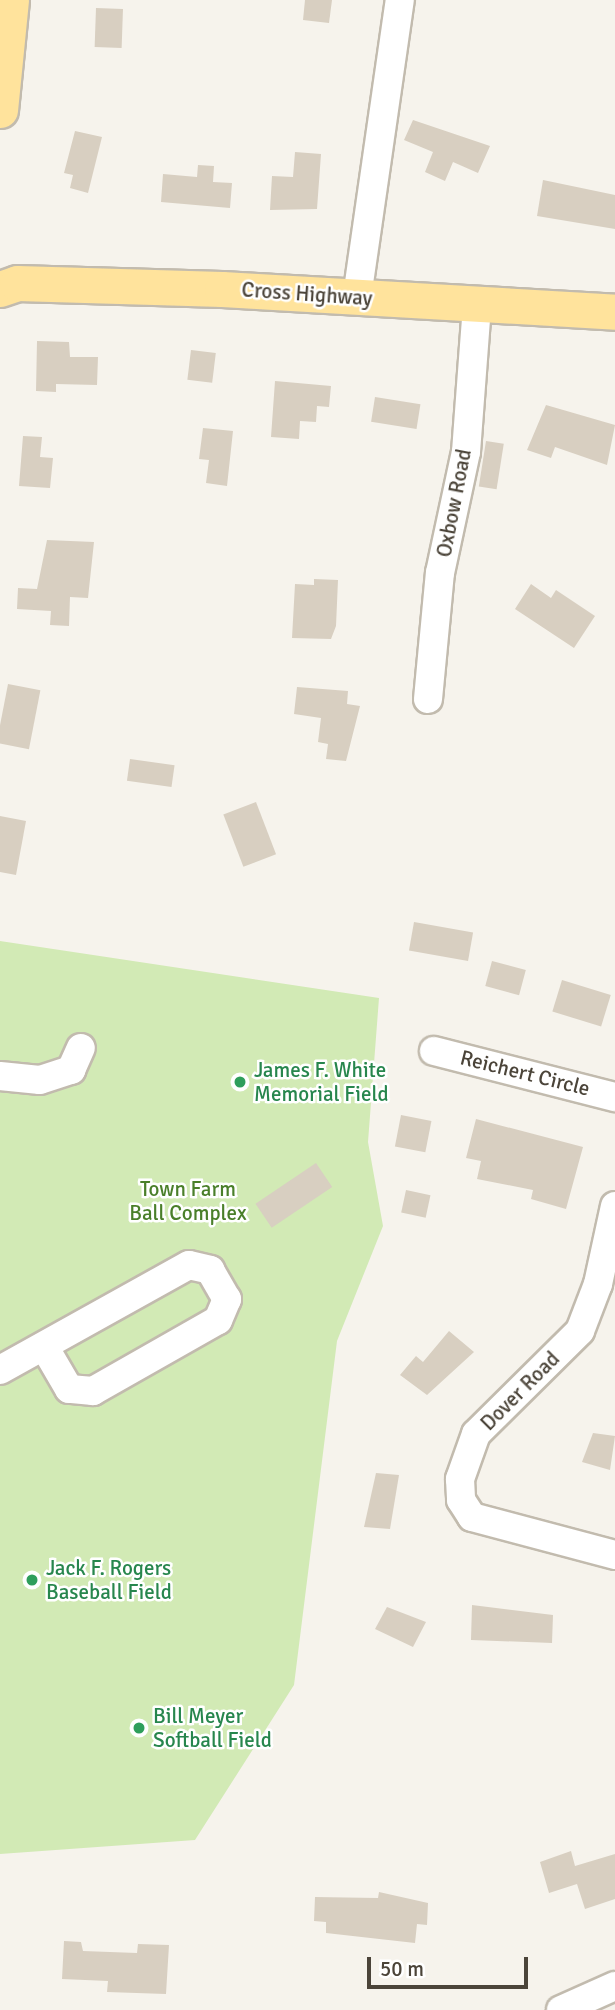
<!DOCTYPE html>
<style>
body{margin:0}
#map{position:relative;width:615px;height:2010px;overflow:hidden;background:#f6f3ec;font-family:Signika,sans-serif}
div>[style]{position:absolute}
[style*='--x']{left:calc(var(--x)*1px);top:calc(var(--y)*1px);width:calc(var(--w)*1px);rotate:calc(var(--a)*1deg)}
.green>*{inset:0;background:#d2eab5}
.building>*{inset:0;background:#d8cfc1;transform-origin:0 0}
.roads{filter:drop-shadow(2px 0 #c2bbae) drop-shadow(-2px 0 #c2bbae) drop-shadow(0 2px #c2bbae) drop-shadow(0 -2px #c2bbae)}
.minor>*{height:28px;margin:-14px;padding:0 14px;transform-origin:14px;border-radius:14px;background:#fff}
.major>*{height:35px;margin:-17.5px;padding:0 17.5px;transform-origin:17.5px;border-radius:17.5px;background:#ffe39c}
.dots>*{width:19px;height:19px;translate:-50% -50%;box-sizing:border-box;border:4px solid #fff;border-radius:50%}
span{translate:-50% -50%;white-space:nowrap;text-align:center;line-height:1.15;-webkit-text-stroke:5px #fff;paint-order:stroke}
.street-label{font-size:21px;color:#4b4439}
.leisure-label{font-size:21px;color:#27864d}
.left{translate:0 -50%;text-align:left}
.park-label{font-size:21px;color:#4a7f2a}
.scale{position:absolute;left:367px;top:1957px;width:161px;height:32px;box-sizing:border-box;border:4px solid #4b4439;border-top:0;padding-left:9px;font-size:21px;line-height:24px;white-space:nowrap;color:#4b4439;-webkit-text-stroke:5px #fff;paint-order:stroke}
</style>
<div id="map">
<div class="green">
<div style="clip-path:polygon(0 941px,379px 998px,368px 1142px,383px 1226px,337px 1341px,294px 1685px,195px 1840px,0 1854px)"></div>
</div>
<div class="building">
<div style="clip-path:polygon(332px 0,329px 23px,303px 20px,305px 0)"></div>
<div style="left:96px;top:8px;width:27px;height:39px;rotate:2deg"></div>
<div style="clip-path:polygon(413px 120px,490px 146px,478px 173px,453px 162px,445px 181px,425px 172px,433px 152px,404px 140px)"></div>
<div style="clip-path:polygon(75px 131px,102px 137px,88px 193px,70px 188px,73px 175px,64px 173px)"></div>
<div style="clip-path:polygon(295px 152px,321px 154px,317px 209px,270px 210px,272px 176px,293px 177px)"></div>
<div style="clip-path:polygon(198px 165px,214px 166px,213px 182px,232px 183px,230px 208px,161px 202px,163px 174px,197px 177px)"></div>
<div style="clip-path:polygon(543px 180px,615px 195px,615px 229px,537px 216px)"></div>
<div style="clip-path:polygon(37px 341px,69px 342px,70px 357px,98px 357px,97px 385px,56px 384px,56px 392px,36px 391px)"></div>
<div style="left:191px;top:350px;width:25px;height:30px;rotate:7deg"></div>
<div style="clip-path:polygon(275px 381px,331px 386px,329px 407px,317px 406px,316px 422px,300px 421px,299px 439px,271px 437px)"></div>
<div style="left:375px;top:397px;width:46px;height:25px;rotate:9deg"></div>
<div style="clip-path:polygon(546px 405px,615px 425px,607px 465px,555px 447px,551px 458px,527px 450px)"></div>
<div style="clip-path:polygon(203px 428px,233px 431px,227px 486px,206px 483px,209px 460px,199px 459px)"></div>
<div style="clip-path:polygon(23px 436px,42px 437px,40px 457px,53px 458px,50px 488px,19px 486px)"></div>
<div style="left:486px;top:441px;width:18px;height:46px;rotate:9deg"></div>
<div style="clip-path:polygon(47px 540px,94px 542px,88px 598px,70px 597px,69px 626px,50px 625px,51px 611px,17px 609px,18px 588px,37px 589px)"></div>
<div style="clip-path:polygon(314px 579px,338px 580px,336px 626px,331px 639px,292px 638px,295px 584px,314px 585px)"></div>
<div style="clip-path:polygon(531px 584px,551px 598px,556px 590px,595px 616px,574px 648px,515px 609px)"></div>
<div style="left:8px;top:684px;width:33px;height:60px;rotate:11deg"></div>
<div style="clip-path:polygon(297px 687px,348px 691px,347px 704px,360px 706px,346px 761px,326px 759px,328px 744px,318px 742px,321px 718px,294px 714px)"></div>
<div style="left:130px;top:759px;width:45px;height:22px;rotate:8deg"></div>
<div style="left:256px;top:802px;width:56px;height:35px;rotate:69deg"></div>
<div style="clip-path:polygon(0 816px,26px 821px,16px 875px,0 872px)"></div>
<div style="left:414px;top:922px;width:60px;height:29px;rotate:10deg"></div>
<div style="left:492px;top:961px;width:35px;height:26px;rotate:15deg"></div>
<div style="left:562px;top:980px;width:51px;height:33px;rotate:17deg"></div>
<div style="left:401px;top:1115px;width:31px;height:32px;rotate:11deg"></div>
<div style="clip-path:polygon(476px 1119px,583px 1147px,566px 1209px,531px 1199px,533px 1190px,477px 1179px,481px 1161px,466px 1158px)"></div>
<div style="left:316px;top:1163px;width:29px;height:73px;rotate:56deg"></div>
<div style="left:406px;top:1190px;width:25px;height:23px;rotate:12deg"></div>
<div style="clip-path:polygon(449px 1331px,474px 1352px,427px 1395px,400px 1375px,416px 1356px,423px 1362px)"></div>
<div style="clip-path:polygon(593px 1433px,615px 1436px,610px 1470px,582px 1462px)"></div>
<div style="clip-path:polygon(376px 1473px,399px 1475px,390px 1529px,364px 1527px)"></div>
<div style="clip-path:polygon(472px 1605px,553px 1615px,552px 1643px,471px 1640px)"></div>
<div style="clip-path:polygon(387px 1607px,426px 1622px,413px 1647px,375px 1629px)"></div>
<div style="clip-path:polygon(571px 1851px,575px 1866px,615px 1854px,615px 1899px,585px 1909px,577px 1884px,549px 1893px,540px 1862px)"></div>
<div style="clip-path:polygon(379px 1892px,428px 1903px,427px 1925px,417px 1924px,415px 1943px,326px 1933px,326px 1922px,314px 1921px,315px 1897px,378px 1898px)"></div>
<div style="clip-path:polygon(64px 1941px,81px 1942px,83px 1951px,137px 1953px,138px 1944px,169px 1945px,166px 1994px,107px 1992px,108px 1981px,62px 1979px)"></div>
</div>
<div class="roads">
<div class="minor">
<div style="--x:357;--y:297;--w:300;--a:-81.8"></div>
<div style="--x:428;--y:699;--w:127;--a:-84.6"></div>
<div style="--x:440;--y:573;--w:124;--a:-77.9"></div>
<div style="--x:466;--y:452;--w:147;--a:-85.7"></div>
<div style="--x:434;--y:1051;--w:187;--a:14.3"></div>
<div style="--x:0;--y:1076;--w:40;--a:5.7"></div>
<div style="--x:40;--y:1080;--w:33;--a:-18"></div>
<div style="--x:71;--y:1070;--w:24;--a:-66"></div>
<div style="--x:615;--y:1206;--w:80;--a:102.3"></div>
<div style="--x:598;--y:1284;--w:50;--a:111"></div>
<div style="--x:580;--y:1331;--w:146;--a:135.3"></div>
<div style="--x:476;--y:1434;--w:48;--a:109.6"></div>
<div style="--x:460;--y:1479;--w:21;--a:87"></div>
<div style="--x:461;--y:1500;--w:20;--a:57"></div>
<div style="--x:472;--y:1517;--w:148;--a:14.9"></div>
<div style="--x:0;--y:1370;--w:216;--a:-29.1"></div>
<div style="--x:189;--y:1265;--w:22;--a:13"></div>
<div style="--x:210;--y:1270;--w:34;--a:60"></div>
<div style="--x:227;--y:1299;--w:23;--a:113"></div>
<div style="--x:218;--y:1320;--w:144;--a:150.4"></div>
<div style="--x:93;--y:1391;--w:24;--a:-175"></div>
<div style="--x:69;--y:1389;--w:48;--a:-120.3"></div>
<div style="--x:561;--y:2010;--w:59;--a:-24"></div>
</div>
<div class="major">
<div style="--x:0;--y:110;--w:111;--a:-84.3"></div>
<div style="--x:0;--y:289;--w:18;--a:-19"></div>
<div style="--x:17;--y:283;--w:205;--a:1.7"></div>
<div style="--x:222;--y:289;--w:394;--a:3.3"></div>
</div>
</div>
<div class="dots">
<div style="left:240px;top:1082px;background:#2e9e5b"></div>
<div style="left:32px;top:1580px;background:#2e9e5b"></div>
<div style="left:139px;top:1728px;background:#2e9e5b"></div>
</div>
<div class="street-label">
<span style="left:307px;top:294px;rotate:4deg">Cross Highway</span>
<span style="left:454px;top:503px;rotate:-79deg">Oxbow Road</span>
<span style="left:525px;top:1073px;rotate:14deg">Reichert Circle</span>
<span style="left:520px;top:1391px;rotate:-45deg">Dover Road</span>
</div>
<div class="leisure-label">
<span class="left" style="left:254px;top:1082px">James F. White<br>Memorial Field</span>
<span class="left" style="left:46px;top:1580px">Jack F. Rogers<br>Baseball Field</span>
<span class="left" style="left:153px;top:1728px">Bill Meyer<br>Softball Field</span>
</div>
<div class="park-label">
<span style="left:188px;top:1201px">Town Farm<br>Ball Complex</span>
</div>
<div class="scale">50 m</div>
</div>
